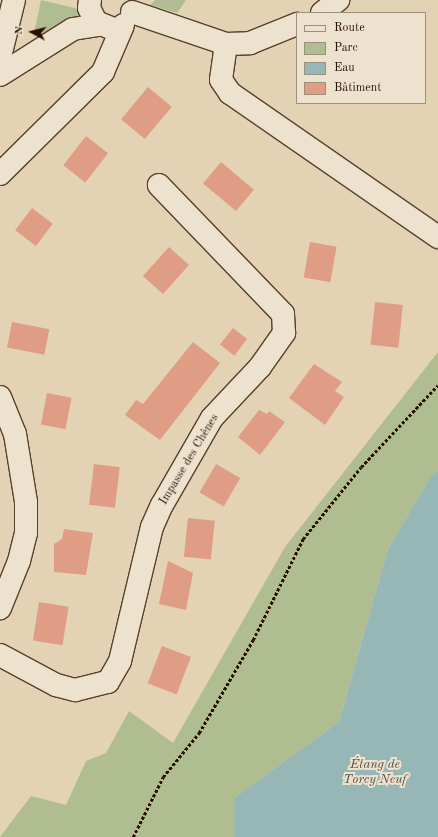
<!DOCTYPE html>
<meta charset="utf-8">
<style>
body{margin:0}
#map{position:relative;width:438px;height:837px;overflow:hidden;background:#e3d3b4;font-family:"Old Standard TT",serif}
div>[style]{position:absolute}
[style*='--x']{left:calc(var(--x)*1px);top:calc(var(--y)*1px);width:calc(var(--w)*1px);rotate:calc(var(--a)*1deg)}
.green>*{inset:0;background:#b0bd90}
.water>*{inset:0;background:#97b6b6}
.building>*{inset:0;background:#df9d85;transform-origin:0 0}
.path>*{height:2.5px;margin-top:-1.25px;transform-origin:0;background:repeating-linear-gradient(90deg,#280f00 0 3px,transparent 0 5px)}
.roads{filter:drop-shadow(1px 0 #57402d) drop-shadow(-1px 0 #57402d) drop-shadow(0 1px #57402d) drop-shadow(0 -1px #57402d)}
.minor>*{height:22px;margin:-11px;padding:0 11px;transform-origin:11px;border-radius:11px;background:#ede2ce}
span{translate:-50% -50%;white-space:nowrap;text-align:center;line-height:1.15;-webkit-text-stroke:4px #ede2ce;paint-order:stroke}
.street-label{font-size:12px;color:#280f00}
.water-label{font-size:13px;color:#4f4940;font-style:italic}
.legend{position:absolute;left:296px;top:12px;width:130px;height:92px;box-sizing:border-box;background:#ede2ce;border:1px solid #9e8e7c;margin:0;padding:5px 7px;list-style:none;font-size:12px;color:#280f00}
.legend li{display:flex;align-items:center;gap:8px;height:20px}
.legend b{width:20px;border:1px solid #9e8e7c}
.north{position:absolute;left:12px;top:12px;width:40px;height:40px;-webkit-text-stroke:3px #ede2ce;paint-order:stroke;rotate:277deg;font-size:11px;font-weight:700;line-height:16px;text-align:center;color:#280f00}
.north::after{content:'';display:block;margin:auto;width:14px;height:18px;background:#280f00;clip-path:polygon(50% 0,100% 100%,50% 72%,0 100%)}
</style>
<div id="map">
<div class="green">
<div style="clip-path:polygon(41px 0,83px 10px,83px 15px,43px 36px,34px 33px)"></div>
<div style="clip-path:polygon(155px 0,186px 0,177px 13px,150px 5px)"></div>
<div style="clip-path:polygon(438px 352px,438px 470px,431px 476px,388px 549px,339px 722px,234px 798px,234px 837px,0 837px,31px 796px,66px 805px,86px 761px,106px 753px,129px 711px,173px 743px,285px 547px)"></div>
</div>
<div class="water">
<div style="clip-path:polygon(438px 470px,438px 837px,234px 837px,234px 798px,339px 722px,388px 549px,431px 476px)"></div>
</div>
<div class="building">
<div style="left:148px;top:87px;width:31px;height:42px;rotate:40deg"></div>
<div style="left:86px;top:136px;width:28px;height:37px;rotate:38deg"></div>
<div style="left:221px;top:162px;width:43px;height:28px;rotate:40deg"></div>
<div style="left:32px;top:208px;width:26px;height:28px;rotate:37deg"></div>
<div style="left:310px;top:242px;width:27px;height:36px;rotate:10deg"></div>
<div style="left:169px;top:247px;width:27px;height:39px;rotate:42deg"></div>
<div style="left:375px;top:302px;width:28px;height:43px;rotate:6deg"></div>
<div style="left:12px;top:322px;width:38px;height:26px;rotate:11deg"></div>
<div style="left:233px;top:328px;width:18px;height:21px;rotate:38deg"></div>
<div style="clip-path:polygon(193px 342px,220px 363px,160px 440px,125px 415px,136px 400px,143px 404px)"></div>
<div style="clip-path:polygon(314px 364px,342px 382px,335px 391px,344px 397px,325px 425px,289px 398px)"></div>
<div style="left:47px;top:393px;width:25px;height:32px;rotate:11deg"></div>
<div style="clip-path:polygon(259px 410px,267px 414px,269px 411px,285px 422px,260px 455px,238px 437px)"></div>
<div style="left:94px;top:464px;width:26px;height:41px;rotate:7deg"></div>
<div style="left:216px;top:464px;width:28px;height:33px;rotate:30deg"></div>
<div style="left:188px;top:518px;width:27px;height:39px;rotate:6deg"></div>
<div style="clip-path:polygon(64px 529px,93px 533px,86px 575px,54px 572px,54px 544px,62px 539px)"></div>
<div style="clip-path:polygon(168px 561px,193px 573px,186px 610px,159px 604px)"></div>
<div style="left:39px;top:602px;width:30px;height:39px;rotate:9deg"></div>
<div style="left:162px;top:646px;width:31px;height:40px;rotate:21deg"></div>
</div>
<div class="path">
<div style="--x:133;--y:837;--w:67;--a:-63.4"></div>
<div style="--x:163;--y:777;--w:57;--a:-50.7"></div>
<div style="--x:199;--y:733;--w:108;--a:-59.9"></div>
<div style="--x:253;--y:640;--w:113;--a:-63.7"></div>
<div style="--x:303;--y:539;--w:92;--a:-51.1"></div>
<div style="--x:361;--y:467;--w:112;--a:-46.8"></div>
</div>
<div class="roads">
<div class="minor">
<div style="--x:90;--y:0;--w:8;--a:97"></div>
<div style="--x:89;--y:8;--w:16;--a:63"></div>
<div style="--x:96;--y:22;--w:16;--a:22"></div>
<div style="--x:132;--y:12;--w:99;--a:18.8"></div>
<div style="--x:226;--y:44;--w:24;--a:-2"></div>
<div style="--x:250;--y:43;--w:51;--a:-22"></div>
<div style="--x:322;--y:13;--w:21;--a:-39"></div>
<div style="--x:226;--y:44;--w:36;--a:98"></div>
<div style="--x:221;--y:80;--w:16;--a:55"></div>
<div style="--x:230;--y:93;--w:253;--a:34.7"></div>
<div style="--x:0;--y:57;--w:59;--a:-76.2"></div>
<div style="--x:0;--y:75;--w:86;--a:-32.2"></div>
<div style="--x:73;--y:29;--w:26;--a:-9"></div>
<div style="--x:0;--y:174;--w:145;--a:-44.7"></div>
<div style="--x:103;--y:72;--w:51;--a:-66.9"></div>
<div style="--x:0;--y:397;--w:40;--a:68"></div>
<div style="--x:15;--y:434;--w:69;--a:80.8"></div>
<div style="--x:26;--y:502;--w:31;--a:90"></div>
<div style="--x:26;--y:533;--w:29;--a:104"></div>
<div style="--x:19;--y:561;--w:51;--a:112"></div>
<div style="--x:0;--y:655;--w:64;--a:28.2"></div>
<div style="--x:56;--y:685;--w:20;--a:15"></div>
<div style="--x:75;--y:690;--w:34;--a:-14"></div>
<div style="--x:108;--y:682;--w:24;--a:-60"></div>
<div style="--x:120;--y:661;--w:138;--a:-76.6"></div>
<div style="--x:152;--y:527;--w:24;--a:-66"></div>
<div style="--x:162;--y:505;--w:100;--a:-60.1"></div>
<div style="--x:212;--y:418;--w:70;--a:-46.7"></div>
<div style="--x:260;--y:367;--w:42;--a:-54.8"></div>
<div style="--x:284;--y:333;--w:19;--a:-93"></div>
<div style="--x:283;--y:314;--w:179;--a:-133.9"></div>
</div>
</div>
<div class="street-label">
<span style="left:190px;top:460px;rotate:-59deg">Impasse des Chênes</span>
</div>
<div class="water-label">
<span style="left:375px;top:773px">Étang de<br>Torcy Neuf</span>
</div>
<ul class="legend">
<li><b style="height:5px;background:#ede2ce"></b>Route</li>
<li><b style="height:11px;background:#b0bd90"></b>Parc</li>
<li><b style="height:11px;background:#97b6b6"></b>Eau</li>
<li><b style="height:11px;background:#df9d85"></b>Bâtiment</li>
</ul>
<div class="north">N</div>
</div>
